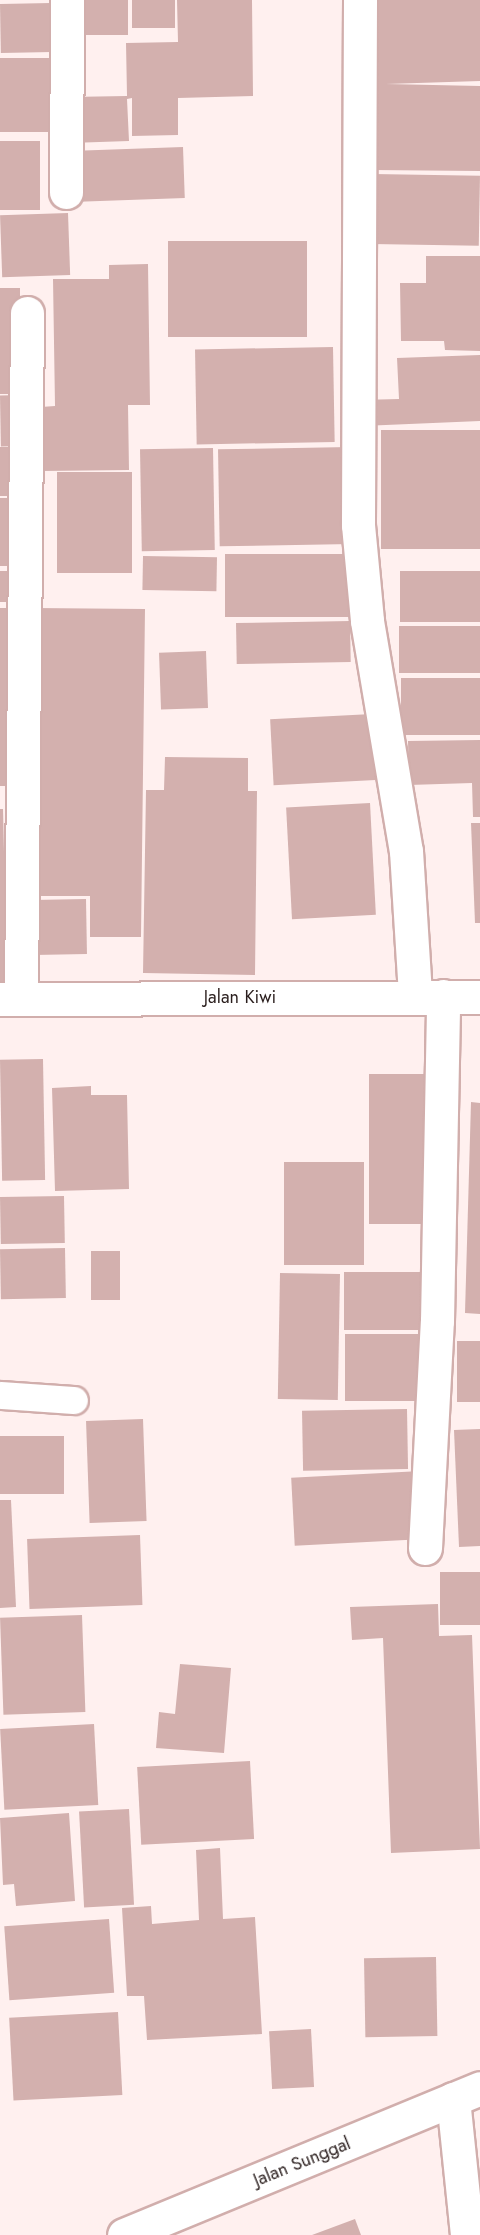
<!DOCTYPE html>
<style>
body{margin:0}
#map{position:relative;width:480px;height:2235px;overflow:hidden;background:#fff0ef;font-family:Jost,sans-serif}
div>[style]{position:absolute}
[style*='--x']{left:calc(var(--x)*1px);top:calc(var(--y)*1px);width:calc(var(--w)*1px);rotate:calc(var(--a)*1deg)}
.building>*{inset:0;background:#d3b0ae;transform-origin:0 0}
.roads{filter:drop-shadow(2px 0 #d1aeac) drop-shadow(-2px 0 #d1aeac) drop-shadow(0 2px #d1aeac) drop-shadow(0 -2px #d1aeac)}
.service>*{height:27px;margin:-13.5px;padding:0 13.5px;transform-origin:13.5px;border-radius:13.5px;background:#fff}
.minor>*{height:33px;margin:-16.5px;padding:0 16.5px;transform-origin:16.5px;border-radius:16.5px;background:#fff}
.primary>*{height:33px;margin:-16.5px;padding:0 16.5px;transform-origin:16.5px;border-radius:16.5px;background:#fff}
span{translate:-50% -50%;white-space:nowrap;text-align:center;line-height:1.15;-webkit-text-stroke:4.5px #fff;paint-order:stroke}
.street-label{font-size:18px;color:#2a1e1d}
</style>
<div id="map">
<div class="building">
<div style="left:75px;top:0;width:53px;height:35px"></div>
<div style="left:132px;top:0;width:43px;height:28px"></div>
<div style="clip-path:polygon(177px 0,252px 0,253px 96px,178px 98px,178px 135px,132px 136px,132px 98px,127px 99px,129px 141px,70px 143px,69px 97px,127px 96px,126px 43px,178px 42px)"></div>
<div style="clip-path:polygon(374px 0,480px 0,480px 81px,386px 84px,480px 86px,480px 171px,373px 170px,373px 85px,377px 85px)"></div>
<div style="left:51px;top:3px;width:49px;height:51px;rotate:89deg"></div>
<div style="left:0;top:58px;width:49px;height:74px"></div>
<div style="left:0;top:141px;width:40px;height:69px"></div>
<div style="left:183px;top:147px;width:51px;height:113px;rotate:88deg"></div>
<div style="left:373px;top:174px;width:107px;height:70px;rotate:1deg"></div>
<div style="left:68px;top:213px;width:62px;height:68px;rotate:88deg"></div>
<div style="left:307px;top:241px;width:96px;height:139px;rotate:90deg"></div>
<div style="clip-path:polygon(426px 256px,480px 256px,480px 351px,445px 350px,444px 341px,401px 341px,400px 283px,426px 283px)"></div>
<div style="clip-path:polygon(148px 264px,150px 405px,128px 405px,129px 470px,42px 471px,41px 407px,55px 406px,53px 279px,109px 279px,109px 265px)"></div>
<div style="left:0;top:288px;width:20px;height:106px"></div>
<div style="left:333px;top:347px;width:95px;height:138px;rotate:89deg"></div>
<div style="clip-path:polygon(480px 355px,480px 421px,362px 426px,360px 400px,399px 399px,397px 358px)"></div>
<div style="left:22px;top:395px;width:51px;height:22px;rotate:89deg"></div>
<div style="left:480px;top:430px;width:119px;height:99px;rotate:90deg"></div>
<div style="left:23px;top:447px;width:49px;height:23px;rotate:90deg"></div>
<div style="left:350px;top:447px;width:97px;height:132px;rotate:89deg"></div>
<div style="left:213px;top:448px;width:102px;height:73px;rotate:89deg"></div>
<div style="left:57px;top:472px;width:75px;height:101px"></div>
<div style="left:0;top:498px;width:23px;height:68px"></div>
<div style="left:225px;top:554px;width:127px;height:63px"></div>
<div style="left:143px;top:556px;width:74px;height:34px;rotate:1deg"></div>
<div style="left:0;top:571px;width:17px;height:31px"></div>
<div style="left:480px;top:571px;width:51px;height:80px;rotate:90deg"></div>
<div style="left:0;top:608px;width:17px;height:178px"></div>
<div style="clip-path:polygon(34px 608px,145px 609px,141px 937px,90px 937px,90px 896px,34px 896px)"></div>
<div style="left:350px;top:621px;width:41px;height:114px;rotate:89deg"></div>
<div style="left:480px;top:626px;width:47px;height:81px;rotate:90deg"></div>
<div style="left:206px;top:651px;width:57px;height:47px;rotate:88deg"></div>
<div style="left:480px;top:678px;width:57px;height:79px;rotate:90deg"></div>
<div style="left:372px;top:714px;width:66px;height:102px;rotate:87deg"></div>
<div style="clip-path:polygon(480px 740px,480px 817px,473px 817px,472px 783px,409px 785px,408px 741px)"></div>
<div style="clip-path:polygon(165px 757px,248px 758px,248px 791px,257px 791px,255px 975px,143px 973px,146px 790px,164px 790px)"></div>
<div style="left:370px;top:803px;width:112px;height:84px;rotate:87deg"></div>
<div style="clip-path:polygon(0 809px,3px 809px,7px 981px,0 981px)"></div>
<div style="clip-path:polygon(471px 823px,480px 823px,480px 923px,475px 923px)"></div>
<div style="left:86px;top:899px;width:55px;height:53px;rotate:89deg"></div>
<div style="left:43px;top:1059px;width:121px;height:43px;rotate:89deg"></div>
<div style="left:369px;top:1074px;width:67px;height:150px"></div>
<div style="clip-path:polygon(91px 1086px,91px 1095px,127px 1095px,129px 1189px,55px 1191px,52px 1088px)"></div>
<div style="clip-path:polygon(471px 1102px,480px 1103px,480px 1314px,465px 1313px)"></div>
<div style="left:284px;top:1162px;width:80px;height:103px"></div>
<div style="left:64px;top:1196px;width:47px;height:64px;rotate:89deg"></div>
<div style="left:65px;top:1248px;width:50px;height:65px;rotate:89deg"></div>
<div style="left:91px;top:1251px;width:29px;height:49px"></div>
<div style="left:344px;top:1272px;width:85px;height:58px"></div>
<div style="left:280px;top:1273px;width:60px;height:126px;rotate:1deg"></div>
<div style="left:345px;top:1334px;width:85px;height:67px"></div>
<div style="left:457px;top:1341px;width:23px;height:61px"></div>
<div style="left:407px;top:1409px;width:60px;height:105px;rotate:89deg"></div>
<div style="left:143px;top:1419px;width:102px;height:57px;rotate:88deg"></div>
<div style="clip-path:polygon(480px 1429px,480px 1546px,459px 1547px,454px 1430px)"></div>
<div style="left:64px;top:1436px;width:58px;height:64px;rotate:90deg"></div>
<div style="left:421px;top:1471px;width:68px;height:130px;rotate:87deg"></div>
<div style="clip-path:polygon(0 1500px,11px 1500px,16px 1607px,0 1608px)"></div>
<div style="left:140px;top:1535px;width:70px;height:113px;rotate:88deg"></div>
<div style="left:480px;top:1572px;width:53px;height:40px;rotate:90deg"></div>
<div style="clip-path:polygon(438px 1604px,439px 1636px,472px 1635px,480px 1849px,391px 1853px,383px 1638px,352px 1640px,350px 1607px)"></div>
<div style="left:82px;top:1615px;width:97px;height:82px;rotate:88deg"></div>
<div style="clip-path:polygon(180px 1664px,231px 1668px,224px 1753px,156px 1748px,159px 1712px,175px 1714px)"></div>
<div style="left:94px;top:1724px;width:81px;height:94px;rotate:87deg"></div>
<div style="left:250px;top:1761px;width:78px;height:113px;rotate:87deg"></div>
<div style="left:129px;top:1809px;width:96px;height:50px;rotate:87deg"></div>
<div style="clip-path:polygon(69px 1813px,75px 1901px,16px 1906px,14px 1884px,3px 1885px,0 1818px)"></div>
<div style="clip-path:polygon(220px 1848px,223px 1919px,255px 1917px,262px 2034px,147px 2040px,144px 1996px,127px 1996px,122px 1908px,151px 1906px,152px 1924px,199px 1920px,196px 1850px)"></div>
<div style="left:109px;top:1919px;width:74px;height:105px;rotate:86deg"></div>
<div style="left:436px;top:1957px;width:79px;height:72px;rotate:89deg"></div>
<div style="left:118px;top:2012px;width:83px;height:109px;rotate:87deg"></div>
<div style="left:311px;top:2029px;width:58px;height:42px;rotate:87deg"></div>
<div style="clip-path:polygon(355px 2219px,361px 2235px,312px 2235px)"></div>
</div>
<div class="roads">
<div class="service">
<div style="--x:0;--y:1395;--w:74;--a:3.9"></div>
</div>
<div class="minor">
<div style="--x:360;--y:0;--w:525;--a:90.22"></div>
<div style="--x:358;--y:525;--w:96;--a:84.6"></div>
<div style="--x:367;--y:621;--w:233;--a:80.4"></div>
<div style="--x:406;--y:851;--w:145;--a:86.4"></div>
<div style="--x:66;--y:192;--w:192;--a:-89.7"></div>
<div style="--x:0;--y:999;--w:480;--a:-0.2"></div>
<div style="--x:21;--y:999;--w:686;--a:-89.5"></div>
<div style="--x:425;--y:1548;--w:227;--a:-87"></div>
<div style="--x:437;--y:1321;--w:325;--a:-88.9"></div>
<div style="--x:453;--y:2099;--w:137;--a:84.1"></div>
</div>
<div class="primary">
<div style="--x:124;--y:2235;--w:385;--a:-22.4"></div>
</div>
</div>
<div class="street-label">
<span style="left:240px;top:997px">Jalan Kiwi</span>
<span style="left:302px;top:2162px;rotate:-22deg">Jalan Sunggal</span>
</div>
</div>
